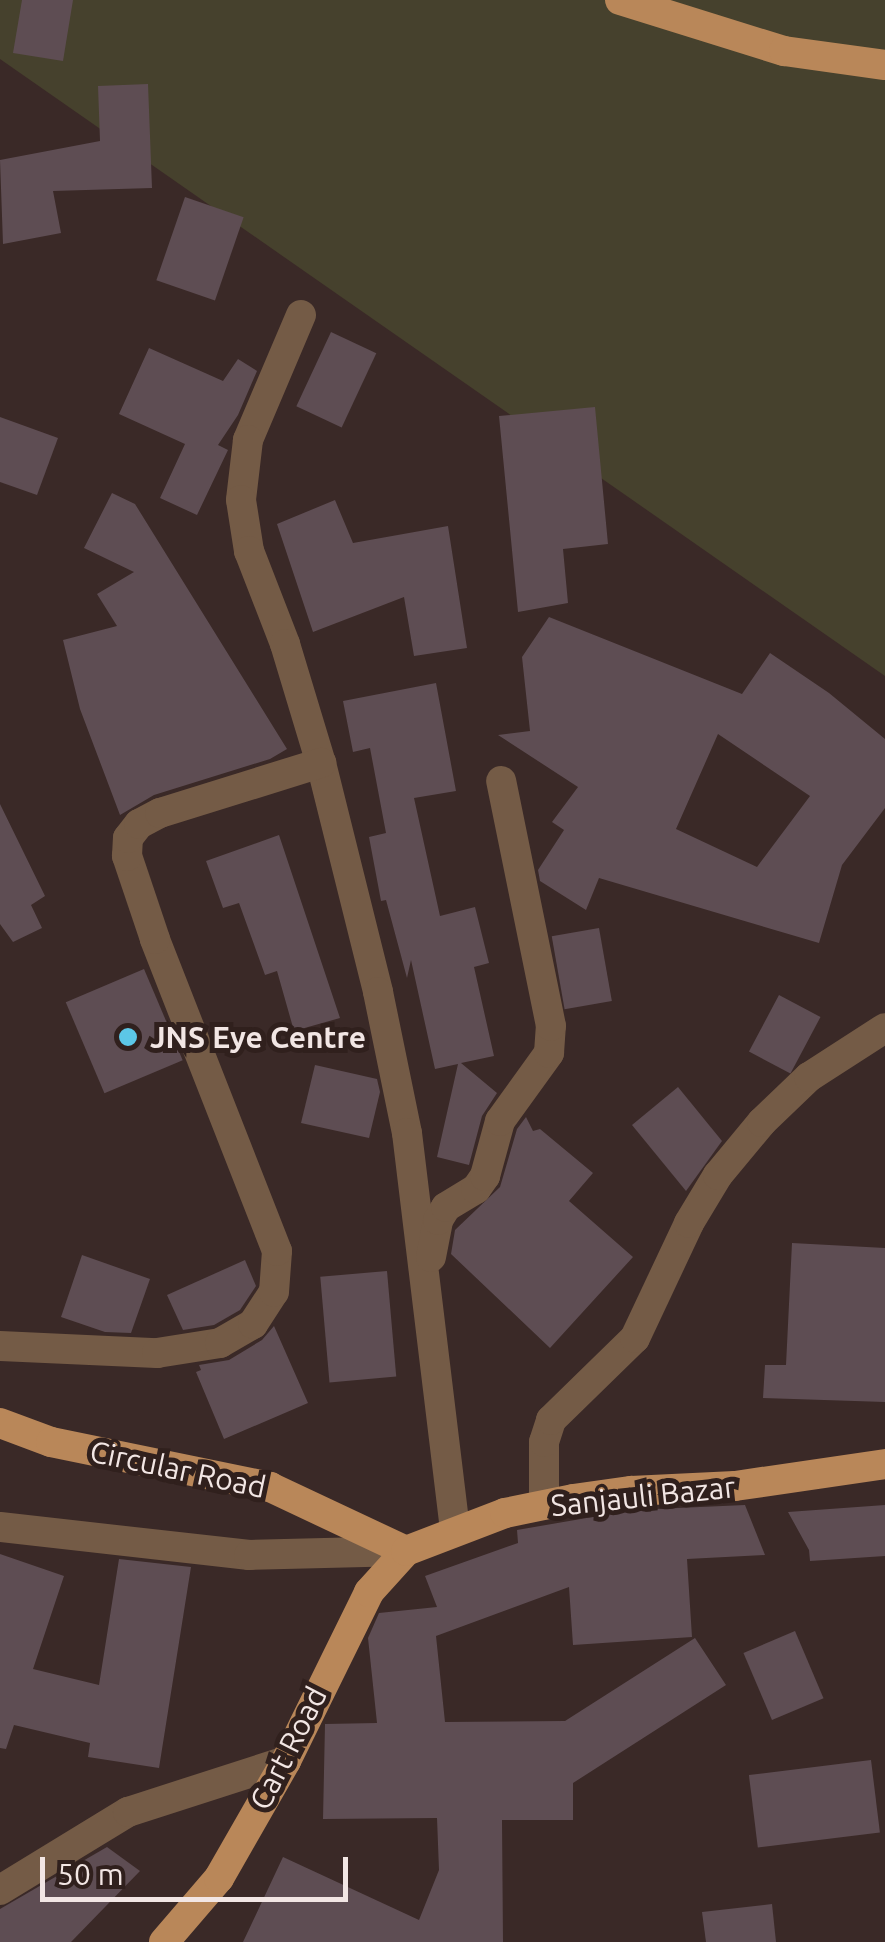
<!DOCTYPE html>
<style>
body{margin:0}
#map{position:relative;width:885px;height:1942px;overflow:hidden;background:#3a2927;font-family:Ubuntu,sans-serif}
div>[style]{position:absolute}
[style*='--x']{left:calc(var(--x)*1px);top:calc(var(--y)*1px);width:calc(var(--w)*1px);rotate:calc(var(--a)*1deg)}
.green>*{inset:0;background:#46412d}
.building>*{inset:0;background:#5e4d53;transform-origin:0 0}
.minor>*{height:30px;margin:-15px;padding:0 15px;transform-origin:15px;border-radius:15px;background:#745b46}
.major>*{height:30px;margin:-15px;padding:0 15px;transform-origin:15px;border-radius:15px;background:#b98759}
.dots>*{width:28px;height:28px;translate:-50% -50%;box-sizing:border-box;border:5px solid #30201d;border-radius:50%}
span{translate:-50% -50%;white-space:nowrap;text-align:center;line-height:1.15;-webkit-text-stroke:10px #30201d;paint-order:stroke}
.poi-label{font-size:30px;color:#f2e6e4;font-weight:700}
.left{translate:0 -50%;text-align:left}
.street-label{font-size:30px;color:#f2e6e4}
.scale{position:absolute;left:40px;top:1857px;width:308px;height:45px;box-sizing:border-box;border:5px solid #f2e6e4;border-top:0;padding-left:12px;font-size:30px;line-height:35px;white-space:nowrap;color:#f2e6e4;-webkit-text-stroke:8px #30201d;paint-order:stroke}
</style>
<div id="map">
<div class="green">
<div style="clip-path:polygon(0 0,885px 0,885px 676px,0 59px)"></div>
</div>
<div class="building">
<div style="clip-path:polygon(22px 0,73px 0,63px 61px,13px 53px)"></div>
<div style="clip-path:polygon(148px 84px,152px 188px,53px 191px,61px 233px,3px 244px,0 160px,100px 141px,98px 86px)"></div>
<div style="left:185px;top:197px;width:62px;height:88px;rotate:19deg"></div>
<div style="left:331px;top:332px;width:50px;height:82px;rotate:25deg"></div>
<div style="clip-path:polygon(149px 348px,223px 381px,238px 359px,257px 371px,238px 415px,218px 445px,228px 450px,197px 515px,160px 498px,185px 444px,119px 414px)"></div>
<div style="clip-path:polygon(595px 407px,608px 544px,563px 549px,568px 603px,518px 612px,499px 416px)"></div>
<div style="clip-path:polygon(0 417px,58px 438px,37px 495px,0 482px)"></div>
<div style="clip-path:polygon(112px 493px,135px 504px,287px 749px,270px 759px,154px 795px,120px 815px,80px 709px,63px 640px,117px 626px,97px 594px,134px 572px,84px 548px)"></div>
<div style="clip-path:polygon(335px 500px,353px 543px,448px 526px,467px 648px,414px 656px,404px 597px,313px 632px,277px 524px)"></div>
<div style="clip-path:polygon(evenodd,549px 617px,742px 694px,770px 653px,829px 693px,885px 739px,885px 808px,842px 865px,819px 943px,599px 878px,586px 910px,540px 881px,538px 870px,564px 830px,552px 822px,578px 787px,498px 735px,530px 731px,522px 657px,549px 617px,718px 734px,810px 796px,757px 867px,676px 829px,718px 734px)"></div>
<div style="clip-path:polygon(436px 683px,456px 791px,414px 798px,440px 916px,475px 907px,489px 963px,474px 967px,494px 1056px,461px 1063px,497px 1093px,482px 1116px,469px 1165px,437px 1157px,458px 1064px,435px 1069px,411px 960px,407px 978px,386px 900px,381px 901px,369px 837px,386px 833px,370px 748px,353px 752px,343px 701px)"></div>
<div style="clip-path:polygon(0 804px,45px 896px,31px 905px,42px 928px,13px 942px,0 924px)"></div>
<div style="clip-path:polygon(279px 835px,340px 1018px,294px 1031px,277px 971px,265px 975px,239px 903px,223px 908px,206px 861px)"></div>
<div style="left:599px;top:928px;width:74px;height:48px;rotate:80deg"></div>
<div style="left:144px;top:969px;width:99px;height:85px;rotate:67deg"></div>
<div style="left:779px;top:995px;width:47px;height:64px;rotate:28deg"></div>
<div style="clip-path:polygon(315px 1065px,377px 1079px,380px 1092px,369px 1138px,301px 1123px)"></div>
<div style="clip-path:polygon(678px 1087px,722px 1141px,686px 1191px,632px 1125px)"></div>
<div style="clip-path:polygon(526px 1117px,533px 1131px,540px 1129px,593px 1173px,569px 1201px,633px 1257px,550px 1348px,451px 1254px,455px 1230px,500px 1187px,517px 1129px)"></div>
<div style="clip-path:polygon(792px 1243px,885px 1248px,885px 1402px,763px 1398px,765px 1365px,786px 1365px)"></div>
<div style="clip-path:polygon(82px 1255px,150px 1279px,131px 1333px,105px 1332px,61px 1317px)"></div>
<div style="clip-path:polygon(245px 1260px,256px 1286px,240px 1310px,214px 1325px,183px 1330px,167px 1295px)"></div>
<div style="left:387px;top:1271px;width:106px;height:67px;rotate:85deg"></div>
<div style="clip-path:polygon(274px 1326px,308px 1403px,224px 1439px,196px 1372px,201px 1370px,199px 1365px,229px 1360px,262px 1340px)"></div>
<div style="clip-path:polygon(745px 1505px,765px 1555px,687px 1559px,692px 1637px,573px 1645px,569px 1587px,436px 1636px,445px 1722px,565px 1721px,695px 1638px,726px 1685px,573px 1783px,573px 1820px,502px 1820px,503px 1942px,243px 1942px,283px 1857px,419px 1920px,439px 1870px,437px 1818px,323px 1819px,325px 1724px,377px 1723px,368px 1638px,379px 1613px,437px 1607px,425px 1576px,518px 1543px,517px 1530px,633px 1510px)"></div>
<div style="clip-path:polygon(885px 1505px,885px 1556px,810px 1561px,809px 1550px,788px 1512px)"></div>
<div style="clip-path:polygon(0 1554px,64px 1576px,33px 1669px,99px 1685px,119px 1559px,191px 1567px,159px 1768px,88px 1757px,90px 1743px,14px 1725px,6px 1749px,0 1748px)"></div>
<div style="left:795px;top:1631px;width:73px;height:56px;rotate:67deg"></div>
<div style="left:871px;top:1760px;width:73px;height:123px;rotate:83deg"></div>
<div style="clip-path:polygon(107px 1847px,140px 1871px,71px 1942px,0 1942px,0 1909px)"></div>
<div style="clip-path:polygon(772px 1904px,776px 1942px,706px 1942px,702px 1912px)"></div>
</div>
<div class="minor">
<div style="--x:301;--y:315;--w:136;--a:113"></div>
<div style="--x:248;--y:440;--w:60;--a:96.7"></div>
<div style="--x:241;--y:500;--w:52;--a:81.1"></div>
<div style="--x:249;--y:551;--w:100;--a:68.8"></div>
<div style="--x:285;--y:644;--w:124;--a:73.2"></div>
<div style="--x:321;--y:763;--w:236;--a:76"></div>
<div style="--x:378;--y:992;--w:144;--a:78.4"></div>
<div style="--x:407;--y:1133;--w:401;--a:83.1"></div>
<div style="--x:431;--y:1257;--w:38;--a:-79"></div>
<div style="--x:438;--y:1220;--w:15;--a:-58"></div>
<div style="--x:446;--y:1207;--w:35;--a:-31"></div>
<div style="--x:476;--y:1189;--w:16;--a:-55"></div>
<div style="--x:485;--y:1176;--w:57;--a:-74.7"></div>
<div style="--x:500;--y:1121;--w:84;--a:-54.2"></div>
<div style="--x:549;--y:1053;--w:27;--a:-86"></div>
<div style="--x:551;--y:1026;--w:250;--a:-101.5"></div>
<div style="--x:0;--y:1346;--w:157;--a:2.6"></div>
<div style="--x:157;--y:1353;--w:64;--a:-9"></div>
<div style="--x:220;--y:1343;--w:38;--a:-30"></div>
<div style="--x:253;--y:1324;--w:38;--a:-57"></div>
<div style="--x:274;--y:1292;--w:41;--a:-85.8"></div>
<div style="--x:277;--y:1251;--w:335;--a:-111.4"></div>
<div style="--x:155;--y:939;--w:88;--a:-108.6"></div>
<div style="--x:127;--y:856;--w:18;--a:-87"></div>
<div style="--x:128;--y:838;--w:18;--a:-52"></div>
<div style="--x:139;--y:824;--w:24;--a:-28"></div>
<div style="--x:160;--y:813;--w:169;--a:-17.3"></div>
<div style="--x:544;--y:1505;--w:63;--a:-90"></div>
<div style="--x:544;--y:1442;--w:23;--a:-72"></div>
<div style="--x:551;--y:1420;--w:117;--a:-44.3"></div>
<div style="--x:635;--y:1338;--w:127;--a:-64.8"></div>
<div style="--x:689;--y:1223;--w:56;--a:-58.9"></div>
<div style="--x:718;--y:1175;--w:69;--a:-50.3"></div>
<div style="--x:762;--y:1122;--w:65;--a:-43.8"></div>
<div style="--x:809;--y:1077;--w:90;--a:-32.8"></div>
<div style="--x:0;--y:1527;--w:251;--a:6.4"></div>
<div style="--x:249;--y:1555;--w:157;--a:-1.5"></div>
<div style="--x:0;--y:1890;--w:150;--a:-31.4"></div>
<div style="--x:128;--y:1812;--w:166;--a:-17.9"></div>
</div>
<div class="major">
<div style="--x:620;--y:0;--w:172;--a:17.3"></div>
<div style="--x:784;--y:51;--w:102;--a:7.9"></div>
<div style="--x:0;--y:1423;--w:54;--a:20.4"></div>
<div style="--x:51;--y:1442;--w:224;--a:11.6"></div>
<div style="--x:270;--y:1487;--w:150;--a:25.2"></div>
<div style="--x:164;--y:1942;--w:84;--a:-49.3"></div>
<div style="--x:219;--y:1878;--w:135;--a:-60.2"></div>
<div style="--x:286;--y:1761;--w:188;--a:-63.8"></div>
<div style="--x:369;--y:1592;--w:55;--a:-47.9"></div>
<div style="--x:406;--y:1551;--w:106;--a:-21"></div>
<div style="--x:505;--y:1513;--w:69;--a:-11.6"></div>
<div style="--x:573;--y:1499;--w:59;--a:-7.9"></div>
<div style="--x:631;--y:1491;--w:104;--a:-2.8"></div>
<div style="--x:735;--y:1486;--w:152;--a:-8.3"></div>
</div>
<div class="dots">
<div style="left:128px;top:1037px;background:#5cc7e7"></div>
</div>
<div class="poi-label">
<span class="left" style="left:150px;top:1037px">JNS Eye Centre</span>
</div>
<div class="street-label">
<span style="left:178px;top:1469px;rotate:12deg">Circular Road</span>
<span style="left:643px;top:1496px;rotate:-6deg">Sanjauli Bazar</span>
<span style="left:288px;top:1748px;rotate:-63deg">Cart Road</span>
</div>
<div class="scale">50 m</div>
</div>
